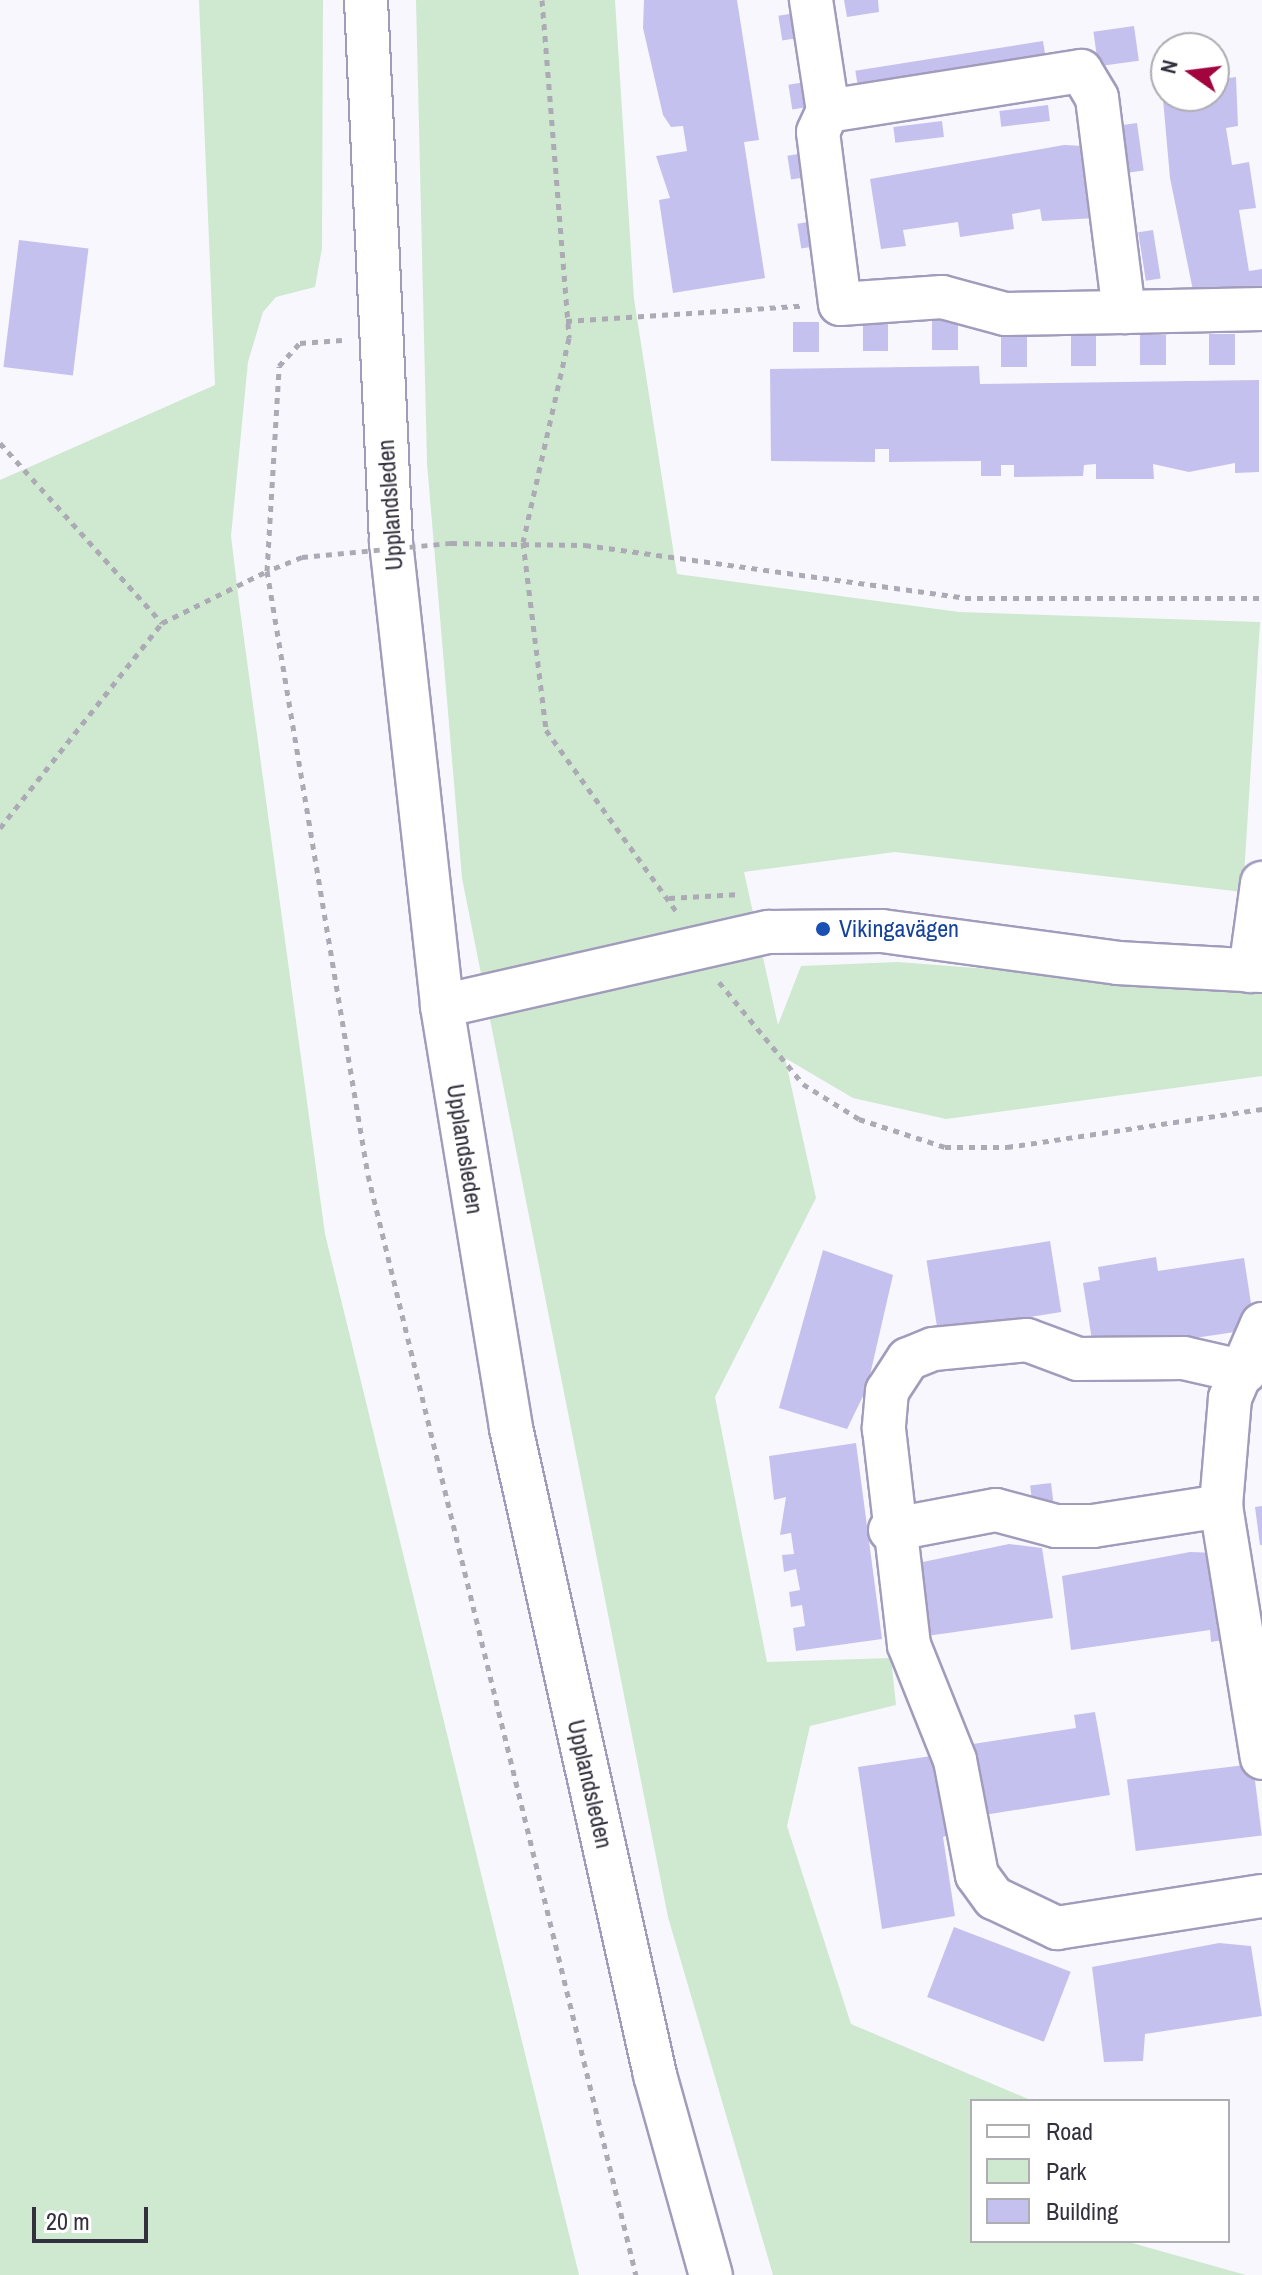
<!DOCTYPE html>
<meta charset="utf-8">
<style>
body{margin:0}
#map{position:relative;width:1262px;height:2275px;overflow:hidden;background:#f8f7fe;font-family:"Archivo Narrow",sans-serif}
div>[style]{position:absolute}
[style*='--x']{left:calc(var(--x)*1px);top:calc(var(--y)*1px);width:calc(var(--w)*1px);rotate:calc(var(--a)*1deg)}
.green>*{inset:0;background:#cee9cf}
.building>*{inset:0;background:#c5c1ee;transform-origin:0 0}
.path>*{height:5px;margin-top:-2.5px;transform-origin:0;background:repeating-linear-gradient(90deg,#acaab4 0 6px,transparent 0 12px)}
.roads{filter:drop-shadow(2px 0 #a29cbc) drop-shadow(-2px 0 #a29cbc) drop-shadow(0 2px #a29cbc) drop-shadow(0 -2px #a29cbc)}
.minor>*{height:42px;margin:-21px;padding:0 21px;transform-origin:21px;border-radius:21px;background:#fff}
.path-bridge>*{height:5px;margin-top:-2.5px;transform-origin:0;background:repeating-linear-gradient(90deg,#acaab4 0 6px,transparent 0 12px)}
.dots>*{width:22px;height:22px;translate:-50% -50%;box-sizing:border-box;border:4px solid #fff;border-radius:50%}
span{translate:-50% -50%;white-space:nowrap;text-align:center;line-height:1.15;-webkit-text-stroke:8px #fff;paint-order:stroke}
.street-label{font-size:24px;color:#33313e}
.transit-label{font-size:24px;color:#164399}
.left{translate:0 -50%;text-align:left}
.legend{position:absolute;left:970px;top:2099px;width:260px;height:144px;box-sizing:border-box;background:#fff;border:2px solid #adadb2;margin:0;padding:10px 14px;list-style:none;font-size:24px;color:#33313e}
.legend li{display:flex;align-items:center;gap:16px;height:40px}
.legend b{width:40px;border:2px solid #adadb2}
.north{position:absolute;left:1150px;top:32px;width:80px;height:80px;box-sizing:border-box;background:#fff;border:2px solid #adadb2;border-radius:50%;rotate:284deg;font-size:22px;font-weight:700;line-height:32px;text-align:center;color:#33313e}
.north::after{content:'';display:block;margin:auto;width:28px;height:36px;background:#a2053e;clip-path:polygon(50% 0,100% 100%,50% 72%,0 100%)}
.scale{position:absolute;left:32px;top:2207px;width:116px;height:36px;box-sizing:border-box;border:4px solid #33313e;border-top:0;padding-left:10px;font-size:24px;line-height:28px;white-space:nowrap;color:#33313e;-webkit-text-stroke:6px #fff;paint-order:stroke}
</style>
<div id="map">
<div class="green">
<div style="clip-path:polygon(199px 0,323px 0,322px 248px,315px 287px,276px 297px,263px 312px,248px 362px,231px 536px,239px 602px,325px 1234px,579px 2275px,0 2275px,0 480px,215px 385px)"></div>
<div style="clip-path:polygon(416px 0,615px 0,634px 299px,677px 574px,959px 612px,1260px 622px,1243px 892px,895px 852px,744px 872px,778px 1025px,801px 966px,898px 962px,1262px 990px,1262px 1076px,946px 1119px,853px 1098px,785px 1058px,816px 1198px,715px 1397px,767px 1662px,891px 1658px,896px 1705px,810px 1726px,787px 1826px,851px 2024px,1033px 2101px,972px 2101px,972px 2241px,1125px 2241px,1246px 2275px,773px 2275px,668px 1917px,462px 878px,427px 463px)"></div>
</div>
<div class="building">
<div style="clip-path:polygon(644px 0,737px 0,759px 140px,744px 142px,765px 278px,673px 293px,659px 200px,670px 198px,656px 156px,687px 151px,683px 126px,671px 127px,663px 115px,643px 28px)"></div>
<div style="clip-path:polygon(844px 0,878px 0,879px 12px,847px 17px)"></div>
<div style="left:808px;top:11px;width:25px;height:30px;rotate:81deg"></div>
<div style="left:1134px;top:26px;width:35px;height:41px;rotate:82deg"></div>
<div style="left:1043px;top:41px;width:33px;height:190px;rotate:81deg"></div>
<div style="clip-path:polygon(1236px 77px,1238px 126px,1226px 128px,1232px 165px,1249px 162px,1256px 208px,1239px 210px,1249px 271px,1262px 269px,1262px 295px,1196px 305px,1170px 178px,1162px 88px,1166px 96px,1214px 96px,1214px 80px)"></div>
<div style="left:818px;top:80px;width:25px;height:30px;rotate:81deg"></div>
<div style="left:1048px;top:105px;width:16px;height:49px;rotate:83deg"></div>
<div style="left:942px;top:121px;width:16px;height:49px;rotate:83deg"></div>
<div style="left:1137px;top:123px;width:48px;height:16px;rotate:82deg"></div>
<div style="clip-path:polygon(1064px 145px,1085px 146px,1096px 218px,1042px 221px,1040px 209px,1012px 214px,1014px 229px,960px 237px,958px 222px,903px 230px,906px 246px,881px 249px,870px 179px)"></div>
<div style="left:817px;top:151px;width:24px;height:30px;rotate:81deg"></div>
<div style="left:827px;top:219px;width:25px;height:30px;rotate:81deg"></div>
<div style="left:1153px;top:230px;width:49px;height:15px;rotate:81deg"></div>
<div style="left:19px;top:240px;width:70px;height:128px;rotate:7deg"></div>
<div style="left:932px;top:320px;width:26px;height:30px"></div>
<div style="left:863px;top:321px;width:25px;height:30px"></div>
<div style="left:793px;top:322px;width:26px;height:30px"></div>
<div style="left:1235px;top:334px;width:31px;height:26px;rotate:90deg"></div>
<div style="left:1166px;top:335px;width:30px;height:26px;rotate:90deg"></div>
<div style="left:1027px;top:336px;width:31px;height:26px;rotate:90deg"></div>
<div style="left:1071px;top:336px;width:25px;height:30px"></div>
<div style="clip-path:polygon(979px 366px,980px 384px,1259px 380px,1259px 472px,1235px 473px,1235px 463px,1189px 472px,1153px 464px,1154px 479px,1096px 479px,1096px 464px,1084px 465px,1083px 476px,1014px 477px,1014px 465px,1001px 465px,1001px 476px,981px 476px,981px 461px,889px 462px,889px 449px,875px 449px,875px 462px,771px 461px,770px 369px)"></div>
<div style="left:1050px;top:1241px;width:72px;height:125px;rotate:81deg"></div>
<div style="clip-path:polygon(823px 1250px,893px 1275px,867px 1388px,847px 1429px,779px 1408px)"></div>
<div style="clip-path:polygon(1156px 1257px,1158px 1271px,1244px 1258px,1255px 1329px,1094px 1353px,1083px 1283px,1100px 1280px,1098px 1267px)"></div>
<div style="clip-path:polygon(856px 1443px,882px 1639px,796px 1651px,793px 1628px,805px 1626px,802px 1605px,791px 1607px,789px 1592px,800px 1590px,796px 1569px,784px 1572px,782px 1555px,794px 1554px,791px 1533px,780px 1535px,786px 1497px,774px 1500px,769px 1456px)"></div>
<div style="left:1051px;top:1483px;width:23px;height:21px;rotate:83deg"></div>
<div style="clip-path:polygon(1262px 1506px,1262px 1545px,1260px 1545px,1255px 1507px)"></div>
<div style="clip-path:polygon(1009px 1544px,1042px 1548px,1053px 1618px,927px 1636px,918px 1563px)"></div>
<div style="clip-path:polygon(1190px 1552px,1220px 1553px,1229px 1639px,1211px 1642px,1210px 1630px,1071px 1650px,1062px 1576px)"></div>
<div style="clip-path:polygon(1095px 1712px,1110px 1795px,984px 1815px,973px 1744px,1076px 1728px,1074px 1715px)"></div>
<div style="clip-path:polygon(931px 1756px,949px 1835px,943px 1837px,955px 1916px,882px 1929px,858px 1767px)"></div>
<div style="left:1253px;top:1764px;width:72px;height:127px;rotate:83deg"></div>
<div style="left:954px;top:1927px;width:125px;height:75px;rotate:21deg"></div>
<div style="clip-path:polygon(1219px 1943px,1251px 1946px,1262px 2016px,1145px 2034px,1143px 2061px,1104px 2062px,1092px 1967px)"></div>
</div>
<div class="path">
<div style="--x:542;--y:0;--w:339;--a:85.4"></div>
<div style="--x:569;--y:338;--w:209;--a:102.7"></div>
<div style="--x:523;--y:542;--w:189;--a:83"></div>
<div style="--x:546;--y:730;--w:224;--a:54.3"></div>
<div style="--x:566;--y:321;--w:235;--a:-3.7"></div>
<div style="--x:0;--y:443;--w:242;--a:48"></div>
<div style="--x:451;--y:543;--w:134;--a:0.9"></div>
<div style="--x:585;--y:545;--w:384;--a:7.9"></div>
<div style="--x:965;--y:598;--w:297;--a:0"></div>
<div style="--x:302;--y:557;--w:38;--a:158"></div>
<div style="--x:267;--y:571;--w:205;--a:-86.6"></div>
<div style="--x:279;--y:366;--w:31;--a:-48"></div>
<div style="--x:300;--y:343;--w:42;--a:-4.1"></div>
<div style="--x:0;--y:828;--w:261;--a:-51.7"></div>
<div style="--x:162;--y:623;--w:117;--a:-26.3"></div>
<div style="--x:267;--y:571;--w:612;--a:80.51"></div>
<div style="--x:368;--y:1175;--w:1132;--a:76.31"></div>
<div style="--x:669;--y:898;--w:71;--a:-3.2"></div>
<div style="--x:719;--y:982;--w:132;--a:50.5"></div>
<div style="--x:803;--y:1084;--w:66;--a:32"></div>
<div style="--x:859;--y:1119;--w:90;--a:18"></div>
<div style="--x:945;--y:1147;--w:62;--a:0"></div>
<div style="--x:1007;--y:1147;--w:258;--a:-8.5"></div>
</div>
<div class="roads">
<div class="minor">
<div style="--x:366;--y:0;--w:543;--a:87.36"></div>
<div style="--x:391;--y:542;--w:467;--a:83.7"></div>
<div style="--x:442;--y:1006;--w:428;--a:80.7"></div>
<div style="--x:511;--y:1428;--w:663;--a:77.45"></div>
<div style="--x:655;--y:2075;--w:208;--a:74.4"></div>
<div style="--x:811;--y:0;--w:112;--a:81.3"></div>
<div style="--x:1081;--y:71;--w:31;--a:59"></div>
<div style="--x:1097;--y:98;--w:216;--a:82.8"></div>
<div style="--x:1124;--y:312;--w:119;--a:179"></div>
<div style="--x:1005;--y:314;--w:65;--a:-164.9"></div>
<div style="--x:942;--y:297;--w:102;--a:176.1"></div>
<div style="--x:840;--y:304;--w:173;--a:-97.3"></div>
<div style="--x:818;--y:132;--w:23;--a:-65"></div>
<div style="--x:828;--y:111;--w:256;--a:-9"></div>
<div style="--x:1124;--y:312;--w:138;--a:-1.2"></div>
<div style="--x:1250;--y:971;--w:89;--a:-82.2"></div>
<div style="--x:442;--y:1006;--w:335;--a:-12.8"></div>
<div style="--x:769;--y:932;--w:113;--a:-0.5"></div>
<div style="--x:882;--y:931;--w:238;--a:7.7"></div>
<div style="--x:1118;--y:963;--w:144;--a:3.2"></div>
<div style="--x:1262;--y:1324;--w:81;--a:113.4"></div>
<div style="--x:1230;--y:1398;--w:108;--a:94.8"></div>
<div style="--x:1221;--y:1506;--w:255;--a:80.8"></div>
<div style="--x:1245;--y:1372;--w:63;--a:-167.1"></div>
<div style="--x:1184;--y:1358;--w:106;--a:179.5"></div>
<div style="--x:1078;--y:1359;--w:54;--a:-159.6"></div>
<div style="--x:1027;--y:1340;--w:94;--a:174.5"></div>
<div style="--x:933;--y:1349;--w:27;--a:158"></div>
<div style="--x:908;--y:1359;--w:38;--a:123"></div>
<div style="--x:887;--y:1391;--w:38;--a:95"></div>
<div style="--x:884;--y:1429;--w:217;--a:83.4"></div>
<div style="--x:909;--y:1645;--w:124;--a:68.2"></div>
<div style="--x:955;--y:1760;--w:117;--a:79.2"></div>
<div style="--x:977;--y:1875;--w:29;--a:54"></div>
<div style="--x:994;--y:1898;--w:70;--a:25.5"></div>
<div style="--x:1057;--y:1928;--w:207;--a:-8.9"></div>
<div style="--x:890;--y:1530;--w:108;--a:-10.7"></div>
<div style="--x:996;--y:1510;--w:62;--a:14.9"></div>
<div style="--x:1056;--y:1526;--w:37;--a:0"></div>
<div style="--x:1093;--y:1526;--w:130;--a:-8.9"></div>
</div>
</div>
<div class="path-bridge">
<div style="--x:302;--y:557;--w:150;--a:-5.4"></div>
</div>
<div class="dots">
<div style="left:823px;top:929px;background:#1a4fb4"></div>
</div>
<div class="street-label">
<span style="left:390px;top:505px;rotate:-94deg">Upplandsleden</span>
<span style="left:465px;top:1149px;rotate:81deg">Upplandsleden</span>
<span style="left:590px;top:1784px;rotate:77deg">Upplandsleden</span>
</div>
<div class="transit-label">
<span class="left" style="left:839px;top:929px">Vikingavägen</span>
</div>
<ul class="legend">
<li><b style="height:10px;background:#fff"></b>Road</li>
<li><b style="height:22px;background:#cee9cf"></b>Park</li>
<li><b style="height:22px;background:#c5c1ee"></b>Building</li>
</ul>
<div class="north">N</div>
<div class="scale">20 m</div>
</div>
